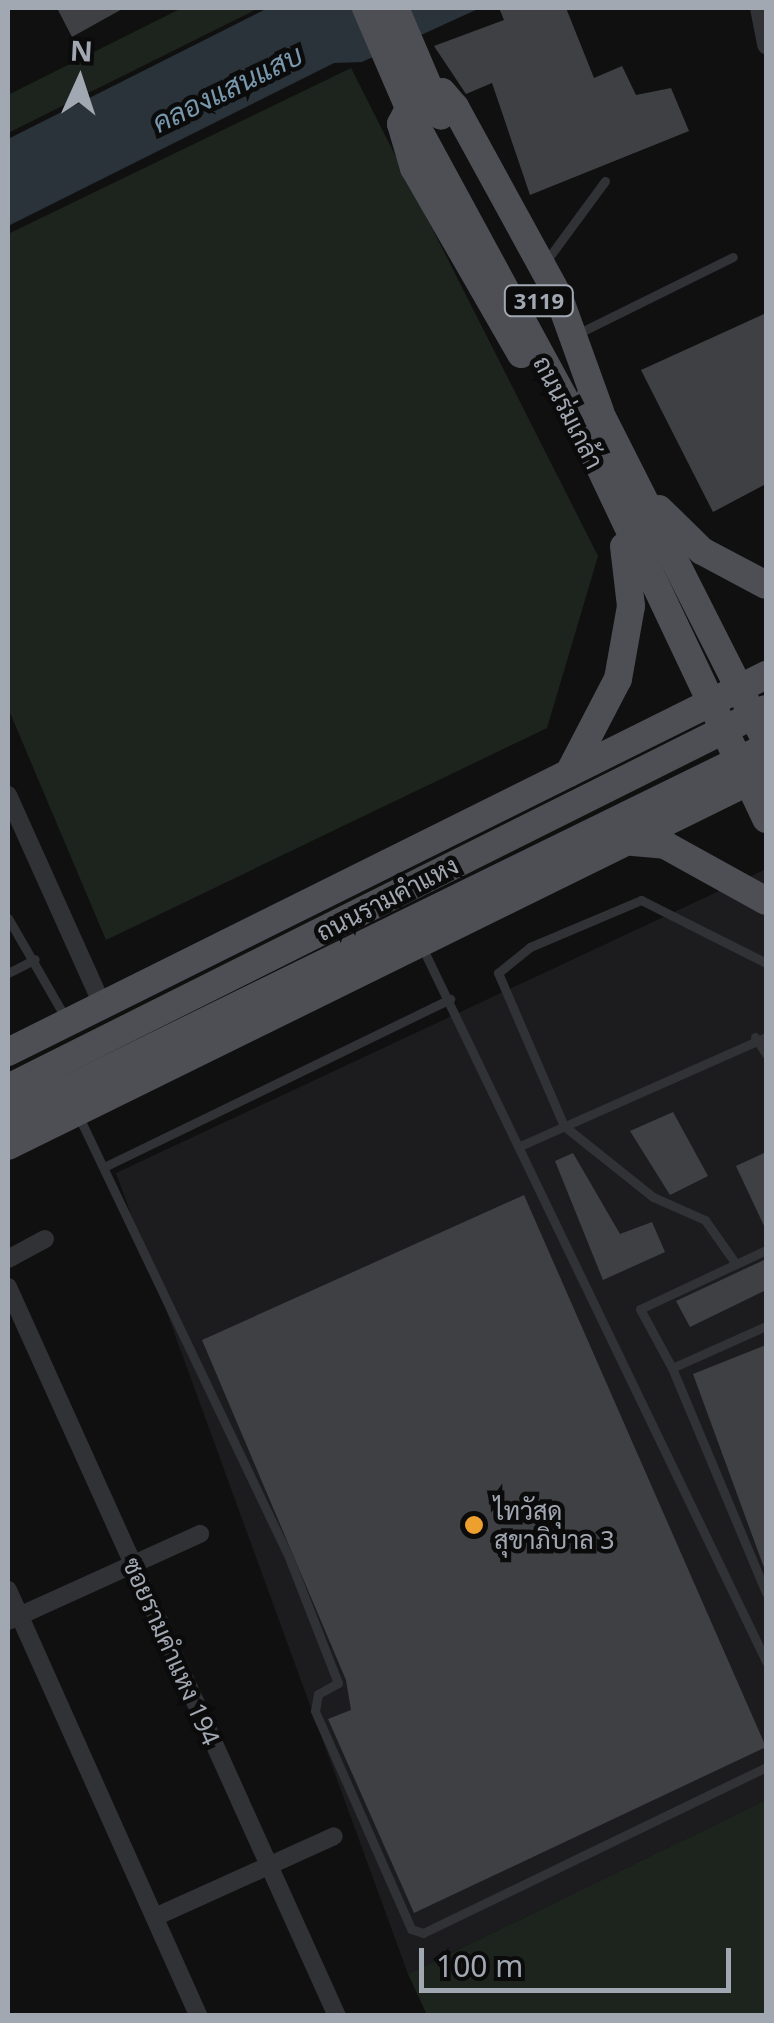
<!DOCTYPE html>
<meta charset="utf-8">
<style>
body{margin:0}
#map{position:relative;width:774px;height:2023px;overflow:hidden;background:#101011;font-family:"Noto Sans",Sarabun,sans-serif}
div>[style]{position:absolute}
[style*='--x']{left:calc(var(--x)*1px);top:calc(var(--y)*1px);width:calc(var(--w)*1px);rotate:calc(var(--a)*1deg)}
.built>*{inset:0;background:#1c1c1e}
.green>*{inset:0;background:#1d241d}
.water>*{inset:0;background:#2a3339}
.building>*{inset:0;background:#3f4044}
.service>*{height:9px;margin:-4.5px;padding:0 4.5px;transform-origin:4.5px;border-radius:4.5px;background:#313236}
.minor>*{height:18px;margin:-9px;padding:0 9px;transform-origin:9px;border-radius:9px;background:#313236}
.primary>*{height:28px;margin:-14px;padding:0 14px;transform-origin:14px;border-radius:14px;background:#4d4f55}
.primary-bridge>*{height:28px;margin:-14px;padding:0 14px;transform-origin:14px;border-radius:14px;background:#4d4f55}
.dots>*{width:28px;height:28px;translate:-50% -50%;box-sizing:border-box;border:5px solid #0b0b0c;border-radius:50%}
span{translate:-50% -50%;white-space:nowrap;text-align:center;line-height:1.15;-webkit-text-stroke:9px #0b0b0c;paint-order:stroke}
.shield-label span{padding:2px 8px;background:#0b0b0c;border:2px solid;border-radius:8px;-webkit-text-stroke-width:0}
.shield-label{font-size:22px;color:#a2a8b2;font-weight:700}
.street-label{font-size:25px;color:#a2a8b2}
.poi-label{font-size:25px;color:#a2a8b2}
.left{translate:0 -50%;text-align:left}
.water-label{font-size:28px;color:#7898ad;font-style:italic}
.frame{position:absolute;inset:0;border:10px solid #a2a8b2;pointer-events:none}
.north{position:absolute;left:30px;top:30px;width:100px;height:100px;-webkit-text-stroke:8px #0b0b0c;paint-order:stroke;rotate:3deg;font-size:28px;font-weight:700;line-height:40px;text-align:center;color:#a2a8b2}
.north::after{content:'';display:block;margin:auto;width:35px;height:45px;background:#a2a8b2;clip-path:polygon(50% 0,100% 100%,50% 72%,0 100%)}
.scale{position:absolute;left:419px;top:1948px;width:312px;height:45px;box-sizing:border-box;border:5px solid #a2a8b2;border-top:0;padding-left:12px;font-size:30px;line-height:35px;white-space:nowrap;color:#a2a8b2;-webkit-text-stroke:8px #0b0b0c;paint-order:stroke}
</style>
<div id="map">
<div class="built">
<div style="clip-path:polygon(766px 869px,766px 1800px,408px 1974px,116px 1173px)"></div>
</div>
<div class="green">
<div style="clip-path:polygon(182px 8px,259px 8px,8px 133px,8px 95px)"></div>
<div style="clip-path:polygon(351px 68px,598px 556px,547px 728px,106px 940px,8px 708px,8px 234px)"></div>
<div style="clip-path:polygon(766px 1800px,766px 2015px,427px 2015px,408px 1974px)"></div>
</div>
<div class="water">
<div style="clip-path:polygon(268px 8px,480px 8px,362px 62px,334px 63px,8px 226px,8px 139px)"></div>
</div>
<div class="building">
<div style="clip-path:polygon(57px 8px,124px 8px,72px 37px)"></div>
<div style="clip-path:polygon(499px 8px,566px 8px,594px 78px,622px 66px,636px 95px,671px 88px,689px 131px,530px 195px,492px 83px,466px 94px,434px 46px,504px 20px)"></div>
<div style="clip-path:polygon(766px 313px,766px 484px,713px 512px,641px 370px)"></div>
<div style="clip-path:polygon(673px 1112px,708px 1176px,670px 1195px,630px 1131px)"></div>
<div style="clip-path:polygon(766px 1152px,766px 1230px,736px 1166px)"></div>
<div style="clip-path:polygon(573px 1153px,620px 1234px,652px 1222px,665px 1252px,603px 1280px,555px 1161px)"></div>
<div style="clip-path:polygon(524px 1195px,766px 1747px,414px 1913px,328px 1719px,351px 1710px,346px 1680px,202px 1340px)"></div>
<div style="clip-path:polygon(766px 1259px,766px 1290px,690px 1327px,676px 1301px)"></div>
<div style="clip-path:polygon(766px 1345px,766px 1573px,693px 1374px)"></div>
</div>
<div class="service">
<div style="--x:544;--y:264;--w:103;--a:-53.7"></div>
<div style="--x:575;--y:335;--w:176;--a:-26.3"></div>
<div style="--x:8;--y:918;--w:116;--a:60.1"></div>
<div style="--x:422;--y:947;--w:793;--a:64.28"></div>
<div style="--x:8;--y:973;--w:30;--a:-27"></div>
<div style="--x:755;--y:1037;--w:20;--a:57"></div>
<div style="--x:79;--y:1117;--w:491;--a:64.5"></div>
<div style="--x:290;--y:1560;--w:132;--a:68.7"></div>
<div style="--x:338;--y:1683;--w:23;--a:151"></div>
<div style="--x:318;--y:1694;--w:17;--a:100"></div>
<div style="--x:315;--y:1711;--w:238;--a:66.2"></div>
<div style="--x:411;--y:1929;--w:13;--a:18"></div>
<div style="--x:423;--y:1933;--w:381;--a:-25.8"></div>
<div style="--x:520;--y:1146;--w:269;--a:-23.9"></div>
<div style="--x:104;--y:1167;--w:385;--a:-25.9"></div>
<div style="--x:766;--y:1250;--w:139;--a:154.9"></div>
<div style="--x:640;--y:1309;--w:67;--a:61.5"></div>
<div style="--x:672;--y:1368;--w:103;--a:-24.1"></div>
<div style="--x:736;--y:1264;--w:54;--a:-125.2"></div>
<div style="--x:705;--y:1220;--w:57;--a:-156.1"></div>
<div style="--x:653;--y:1197;--w:114;--a:-141.4"></div>
<div style="--x:564;--y:1126;--w:167;--a:-113.3"></div>
<div style="--x:498;--y:973;--w:41;--a:-39.1"></div>
<div style="--x:530;--y:947;--w:121;--a:-22.9"></div>
<div style="--x:641;--y:900;--w:140;--a:26.7"></div>
<div style="--x:672;--y:1368;--w:244;--a:67.3"></div>
</div>
<div class="minor">
<div style="--x:759;--y:8;--w:38;--a:79"></div>
<div style="--x:8;--y:795;--w:231;--a:65.8"></div>
<div style="--x:8;--y:1259;--w:42;--a:-28.4"></div>
<div style="--x:8;--y:1287;--w:800;--a:65.71"></div>
<div style="--x:8;--y:1590;--w:467;--a:65.9"></div>
<div style="--x:8;--y:1621;--w:211;--a:-24.4"></div>
<div style="--x:155;--y:1917;--w:196;--a:-24.3"></div>
</div>
<div class="primary">
<div style="--x:418;--y:129;--w:356;--a:61.5"></div>
<div style="--x:588;--y:442;--w:417;--a:64.7"></div>
<div style="--x:521;--y:354;--w:215;--a:-119.9"></div>
<div style="--x:414;--y:168;--w:46;--a:-106.5"></div>
<div style="--x:401;--y:124;--w:35;--a:-63"></div>
<div style="--x:417;--y:93;--w:25;--a:-2"></div>
<div style="--x:442;--y:92;--w:20;--a:49"></div>
<div style="--x:455;--y:107;--w:214;--a:61.3"></div>
<div style="--x:558;--y:295;--w:123;--a:70.1"></div>
<div style="--x:591;--y:395;--w:389;--a:63.2"></div>
<div style="--x:659;--y:509;--w:60;--a:44.3"></div>
<div style="--x:702;--y:551;--w:72;--a:28"></div>
<div style="--x:569;--y:773;--w:106;--a:-62.5"></div>
<div style="--x:618;--y:679;--w:74;--a:-79.9"></div>
<div style="--x:631;--y:606;--w:60;--a:-96.7"></div>
<div style="--x:633;--y:842;--w:32;--a:5"></div>
<div style="--x:665;--y:845;--w:115;--a:29"></div>
<div style="--x:8;--y:1052;--w:847;--a:-26.44"></div>
<div style="--x:8;--y:1146;--w:845;--a:-26.2"></div>
</div>
<div class="primary-bridge">
<div style="--x:366;--y:8;--w:132;--a:66.7"></div>
<div style="--x:395;--y:8;--w:117;--a:66.9"></div>
<div style="--x:8;--y:1088;--w:847;--a:-26.57"></div>
<div style="--x:8;--y:1118;--w:844;--a:-26.08"></div>
</div>
<div class="dots">
<div style="left:474px;top:1525px;background:#eda02d"></div>
</div>
<div class="shield-label">
<span style="left:539px;top:301px">3119</span>
</div>
<div class="street-label">
<span style="left:569px;top:412px;rotate:63deg">ถนนร่มเกล้า</span>
<span style="left:387px;top:898px;rotate:-27deg">ถนนรามคำแหง</span>
<span style="left:172px;top:1651px;rotate:66deg">ซอยรามคำแหง 194</span>
</div>
<div class="poi-label">
<span class="left" style="left:494px;top:1525px">ไทวัสดุ<br>สุขาภิบาล 3</span>
</div>
<div class="water-label">
<span style="left:227px;top:88px;rotate:-26deg">คลองแสนแสบ</span>
</div>
<div class="frame"></div>
<div class="north">N</div>
<div class="scale">100 m</div>
</div>
